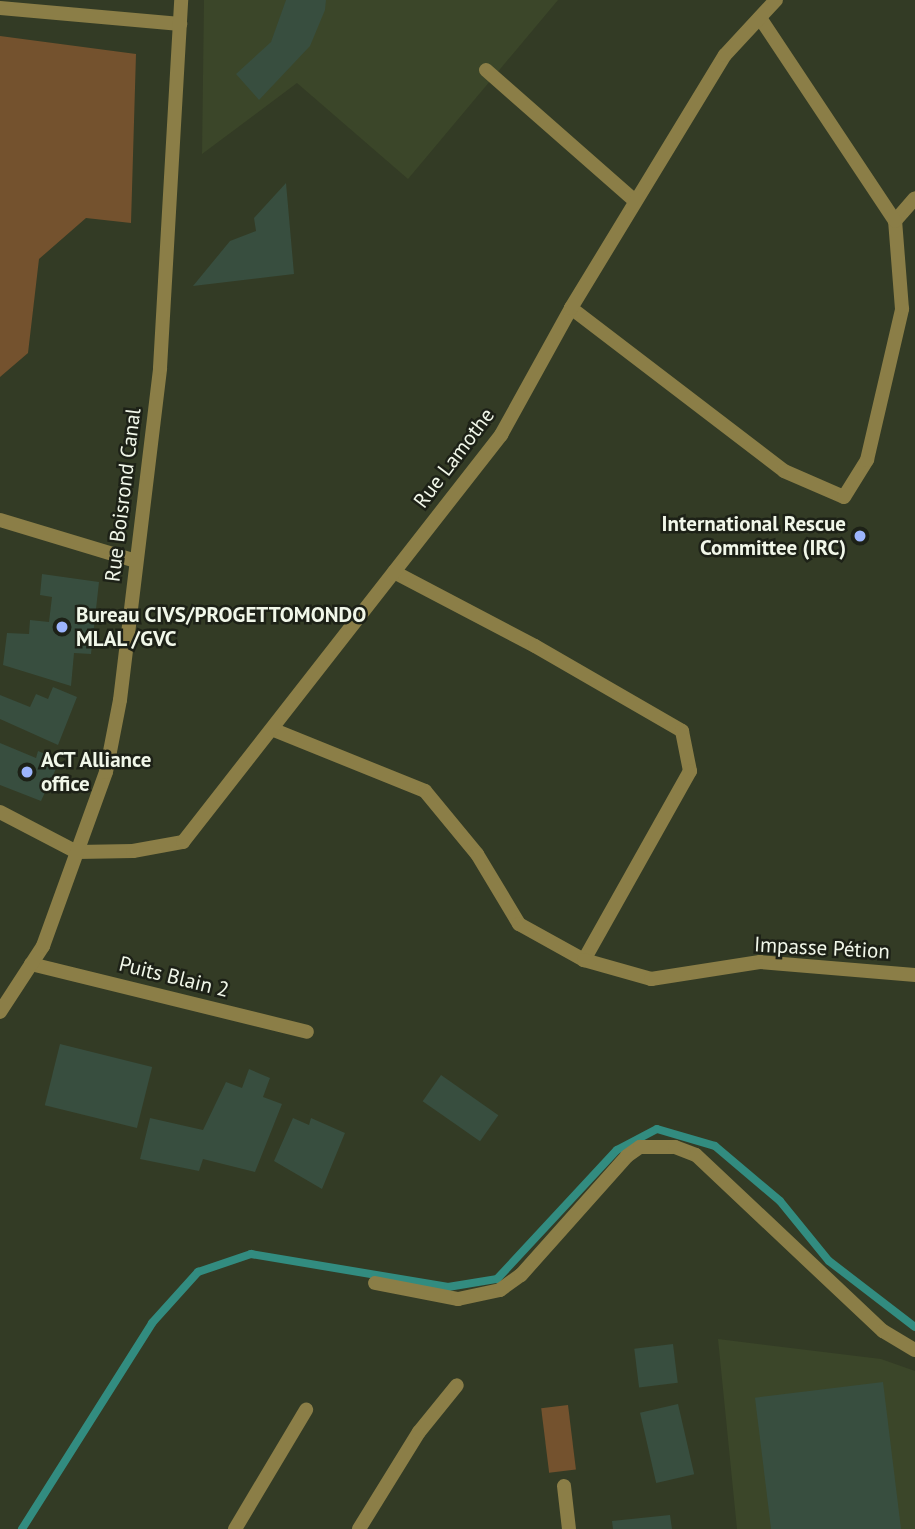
<!DOCTYPE html>
<meta charset="utf-8">
<style>
body{margin:0}
#map{position:relative;width:915px;height:1529px;overflow:hidden;background:#333b25;font-family:"PT Sans",sans-serif}
div>[style]{position:absolute}
[style*='--x']{left:calc(var(--x)*1px);top:calc(var(--y)*1px);width:calc(var(--w)*1px);rotate:calc(var(--a)*1deg)}
.built>*{inset:0;background:#3b4629}
.green>*{inset:0;background:#74522e;transform-origin:0 0}
.stream>*{height:8px;margin:-4px;padding:0 4px;transform-origin:4px;border-radius:4px;background:#328c80}
.building>*{inset:0;background:#384e3f;transform-origin:0 0}
.service>*{height:14px;margin:-7px;padding:0 7px;transform-origin:7px;border-radius:7px;background:#8b7e47}
.minor>*{height:14px;margin:-7px;padding:0 7px;transform-origin:7px;border-radius:7px;background:#8b7e47}
.tertiary>*{height:14px;margin:-7px;padding:0 7px;transform-origin:7px;border-radius:7px;background:#8b7e47}
.dots>*{width:19px;height:19px;translate:-50% -50%;box-sizing:border-box;border:4px solid #1d2117;border-radius:50%}
span{translate:-50% -50%;white-space:nowrap;text-align:center;line-height:1.15;-webkit-text-stroke:5px #1d2117;paint-order:stroke}
.street-label{font-size:21px;color:#f1f7e9}
.poi-label{font-size:21px;color:#f1f7e9;font-weight:700}
.right{translate:-100% -50%;text-align:right}
.left{translate:0 -50%;text-align:left}
</style>
<div id="map">
<div class="built">
<div style="clip-path:polygon(204px 0,558px 0,408px 179px,297px 83px,202px 154px)"></div>
<div style="clip-path:polygon(718px 1339px,881px 1359px,915px 1371px,915px 1529px,737px 1529px)"></div>
</div>
<div class="green">
<div style="clip-path:polygon(0 36px,136px 54px,131px 223px,86px 218px,39px 259px,28px 353px,0 377px)"></div>
<div style="left:568px;top:1405px;width:65px;height:27px;rotate:83deg"></div>
</div>
<div class="stream">
<div style="--x:22;--y:1529;--w:244;--a:-57.7"></div>
<div style="--x:152;--y:1323;--w:69;--a:-48"></div>
<div style="--x:198;--y:1272;--w:56;--a:-18.8"></div>
<div style="--x:251;--y:1254;--w:200;--a:9.5"></div>
<div style="--x:448;--y:1287;--w:50;--a:-9.3"></div>
<div style="--x:497;--y:1279;--w:176;--a:-47.1"></div>
<div style="--x:617;--y:1150;--w:45;--a:-27.7"></div>
<div style="--x:657;--y:1129;--w:60;--a:16.3"></div>
<div style="--x:715;--y:1146;--w:85;--a:40.2"></div>
<div style="--x:780;--y:1201;--w:77;--a:50.8"></div>
<div style="--x:829;--y:1261;--w:108;--a:37.5"></div>
</div>
<div class="building">
<div style="clip-path:polygon(286px 0,326px 0,325px 10px,310px 46px,259px 100px,236px 74px,271px 42px)"></div>
<div style="clip-path:polygon(286px 183px,294px 274px,193px 286px,230px 241px,256px 231px,254px 218px)"></div>
<div style="clip-path:polygon(42px 574px,99px 582px,91px 654px,74px 653px,71px 686px,3px 665px,7px 633px,29px 634px,30px 620px,49px 622px,52px 597px,40px 595px)"></div>
<div style="clip-path:polygon(53px 687px,77px 697px,58px 745px,0 719px,0 695px,30px 707px,36px 694px,48px 699px)"></div>
<div style="clip-path:polygon(0 743px,36px 758px,38px 751px,60px 760px,41px 801px,0 785px)"></div>
<div style="left:60px;top:1044px;width:95px;height:63px;rotate:14deg"></div>
<div style="clip-path:polygon(249px 1069px,270px 1078px,263px 1097px,282px 1104px,255px 1172px,203px 1159px,199px 1171px,140px 1159px,150px 1118px,203px 1130px,226px 1082px,242px 1088px)"></div>
<div style="left:441px;top:1075px;width:70px;height:32px;rotate:35deg"></div>
<div style="clip-path:polygon(293px 1118px,309px 1125px,311px 1118px,345px 1133px,322px 1189px,274px 1161px)"></div>
<div style="left:673px;top:1344px;width:39px;height:39px;rotate:83deg"></div>
<div style="left:883px;top:1382px;width:148px;height:129px;rotate:83deg"></div>
<div style="left:678px;top:1404px;width:72px;height:39px;rotate:77deg"></div>
<div style="clip-path:polygon(670px 1515px,672px 1529px,613px 1529px,612px 1521px)"></div>
</div>
<div class="service">
<div style="--x:486;--y:70;--w:198;--a:41.3"></div>
<div style="--x:895;--y:221;--w:30;--a:-49"></div>
<div style="--x:0;--y:520;--w:142;--a:16.8"></div>
<div style="--x:394;--y:572;--w:159;--a:27.7"></div>
<div style="--x:535;--y:646;--w:170;--a:30"></div>
<div style="--x:682;--y:731;--w:41;--a:78.7"></div>
<div style="--x:690;--y:771;--w:217;--a:119.3"></div>
<div style="--x:0;--y:812;--w:87;--a:27.5"></div>
<div style="--x:564;--y:1486;--w:43;--a:83.4"></div>
</div>
<div class="minor">
<div style="--x:0;--y:8;--w:181;--a:5.1"></div>
<div style="--x:571;--y:308;--w:268;--a:37.4"></div>
<div style="--x:784;--y:471;--w:65;--a:23.4"></div>
<div style="--x:844;--y:497;--w:44;--a:-58.1"></div>
<div style="--x:867;--y:460;--w:155;--a:-76.9"></div>
<div style="--x:902;--y:309;--w:88;--a:-94.5"></div>
<div style="--x:895;--y:221;--w:244;--a:-123.6"></div>
<div style="--x:274;--y:730;--w:163;--a:22"></div>
<div style="--x:425;--y:791;--w:82;--a:50.5"></div>
<div style="--x:477;--y:854;--w:82;--a:59"></div>
<div style="--x:519;--y:924;--w:74;--a:29"></div>
<div style="--x:584;--y:960;--w:70;--a:15.8"></div>
<div style="--x:651;--y:979;--w:110;--a:-8.9"></div>
<div style="--x:760;--y:962;--w:156;--a:4.8"></div>
<div style="--x:77;--y:852;--w:56;--a:-1"></div>
<div style="--x:133;--y:851;--w:51;--a:-10.2"></div>
<div style="--x:183;--y:842;--w:517;--a:-52"></div>
<div style="--x:501;--y:435;--w:145;--a:-61.1"></div>
<div style="--x:571;--y:308;--w:296;--a:-58.7"></div>
<div style="--x:725;--y:55;--w:75;--a:-47.2"></div>
<div style="--x:31;--y:964;--w:284;--a:13.8"></div>
<div style="--x:375;--y:1283;--w:85;--a:10.9"></div>
<div style="--x:458;--y:1299;--w:43;--a:-12.1"></div>
<div style="--x:500;--y:1290;--w:26;--a:-36"></div>
<div style="--x:521;--y:1275;--w:159;--a:-48.3"></div>
<div style="--x:627;--y:1156;--w:16;--a:-35"></div>
<div style="--x:640;--y:1147;--w:35;--a:0"></div>
<div style="--x:675;--y:1147;--w:22;--a:21"></div>
<div style="--x:696;--y:1155;--w:257;--a:43.3"></div>
<div style="--x:883;--y:1331;--w:37;--a:31"></div>
<div style="--x:235;--y:1529;--w:139;--a:-59.2"></div>
<div style="--x:359;--y:1529;--w:114;--a:-58.3"></div>
<div style="--x:419;--y:1432;--w:60;--a:-51"></div>
</div>
<div class="tertiary">
<div style="--x:0;--y:1012;--w:79;--a:-56.9"></div>
<div style="--x:43;--y:946;--w:185;--a:-70.1"></div>
<div style="--x:106;--y:772;--w:73;--a:-79"></div>
<div style="--x:120;--y:700;--w:334;--a:-83.1"></div>
<div style="--x:160;--y:368;--w:369;--a:-86.7"></div>
</div>
<div class="dots">
<div style="left:860px;top:536px;background:#9cb4fd"></div>
<div style="left:62px;top:627px;background:#9cb4fd"></div>
<div style="left:27px;top:772px;background:#9cb4fd"></div>
</div>
<div class="street-label">
<span style="left:454px;top:458px;rotate:-53deg">Rue Lamothe</span>
<span style="left:123px;top:495px;rotate:-83deg">Rue Boisrond Canal</span>
<span style="left:822px;top:948px;rotate:3deg">Impasse Pétion</span>
<span style="left:174px;top:977px;rotate:14deg">Puits Blain 2</span>
</div>
<div class="poi-label">
<span class="right" style="left:846px;top:536px">International Rescue<br>Committee (IRC)</span>
<span class="left" style="left:76px;top:627px">Bureau CIVS/PROGETTOMONDO<br>MLAL /GVC</span>
<span class="left" style="left:41px;top:772px">ACT Alliance<br>office</span>
</div>
</div>
